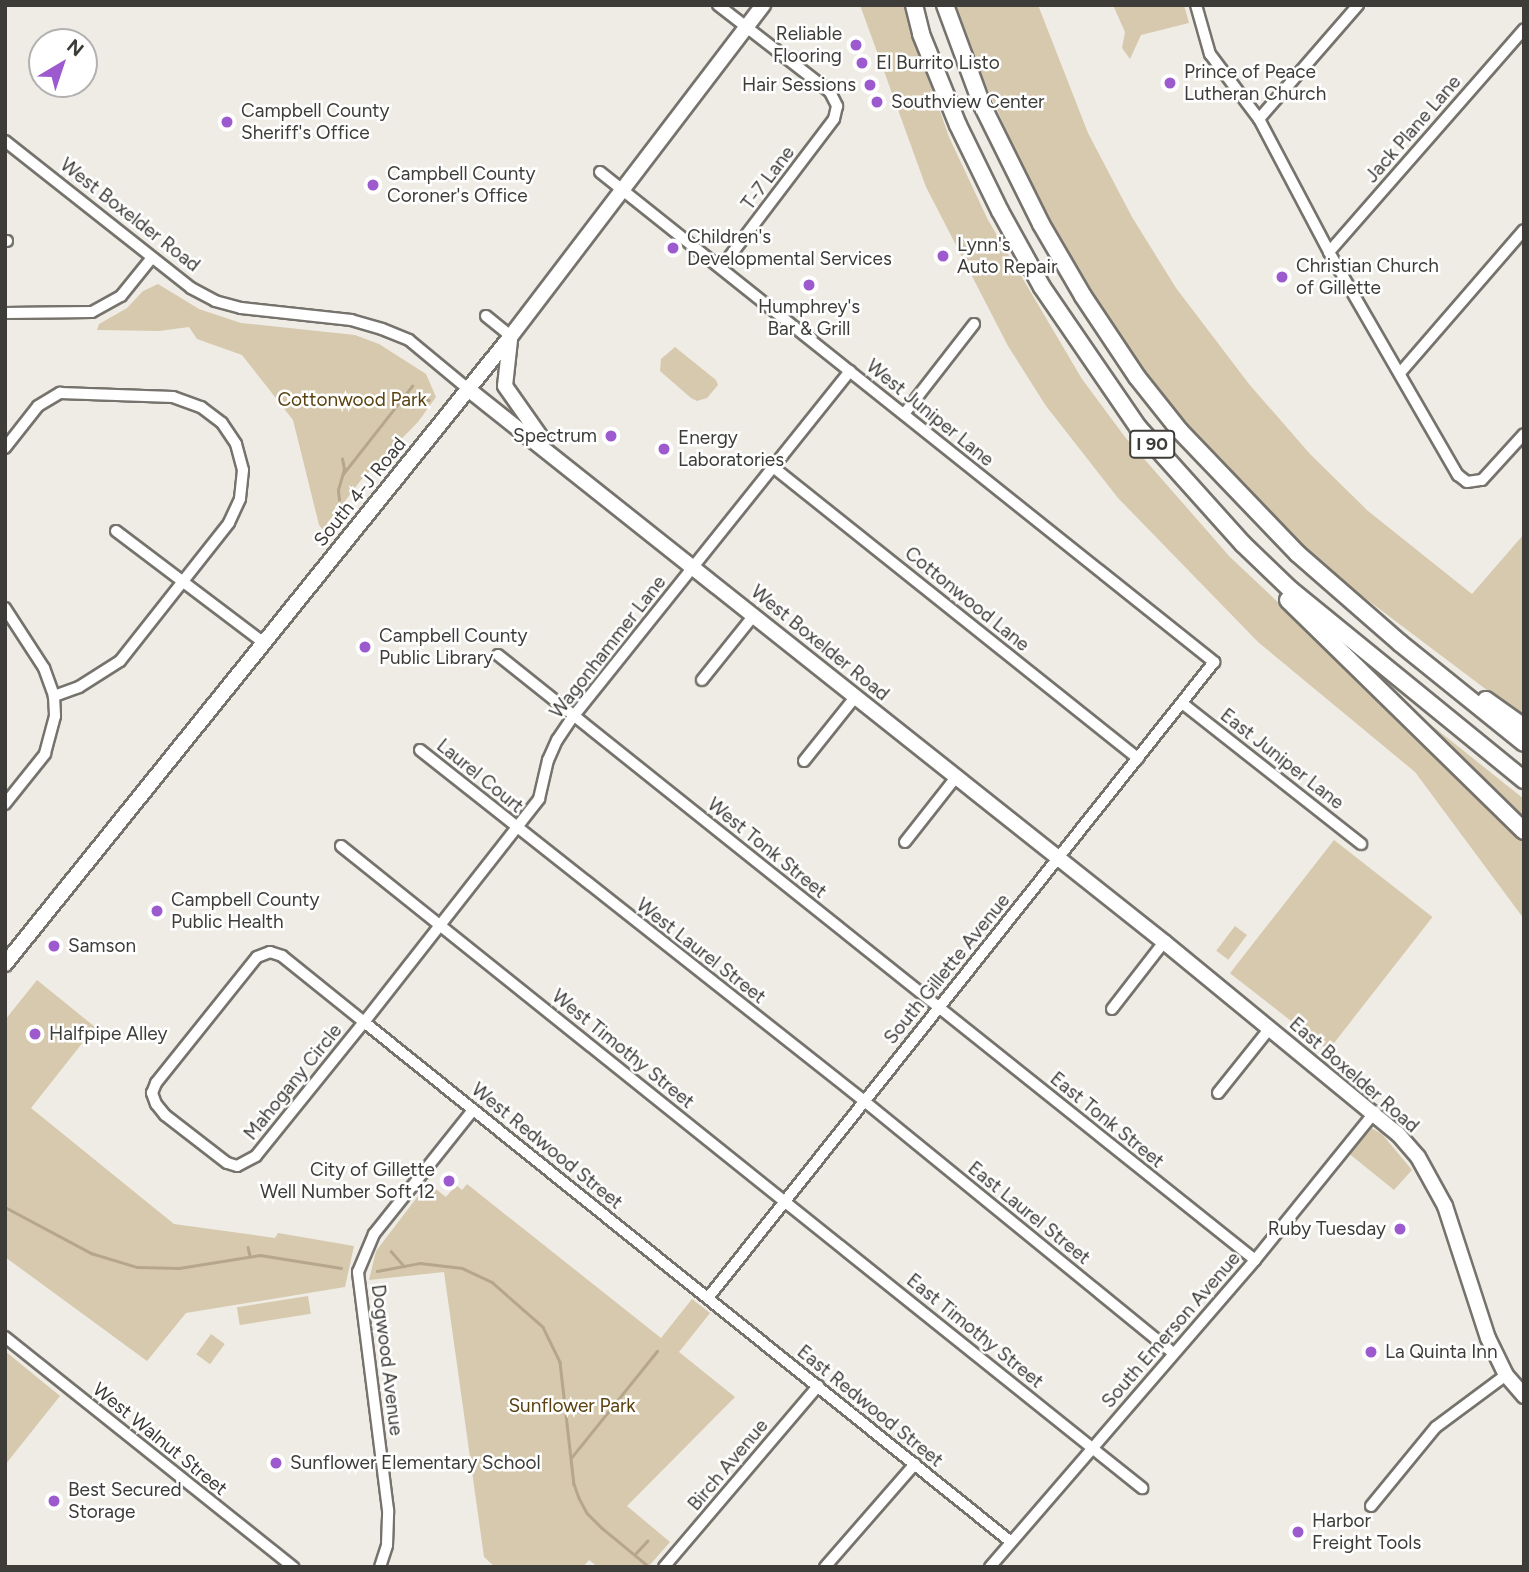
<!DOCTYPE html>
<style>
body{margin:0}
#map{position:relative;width:1529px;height:1572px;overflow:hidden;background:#efece5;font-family:Figtree,sans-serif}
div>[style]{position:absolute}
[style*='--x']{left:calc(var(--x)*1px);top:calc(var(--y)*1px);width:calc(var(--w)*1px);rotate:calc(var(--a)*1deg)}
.green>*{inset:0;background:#d7c9ae;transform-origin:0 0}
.stream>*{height:2.5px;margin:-1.25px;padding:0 1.25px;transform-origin:1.25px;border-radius:1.25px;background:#b6a68b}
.roads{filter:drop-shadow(2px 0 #76736d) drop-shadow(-2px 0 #76736d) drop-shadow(0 2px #76736d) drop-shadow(0 -2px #76736d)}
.minor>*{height:10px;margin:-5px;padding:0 5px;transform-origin:5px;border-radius:5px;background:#fff}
.major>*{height:14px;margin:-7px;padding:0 7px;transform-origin:7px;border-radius:7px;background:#fff}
.highway>*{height:16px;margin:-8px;padding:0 8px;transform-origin:8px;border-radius:8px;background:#fff}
.dots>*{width:19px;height:19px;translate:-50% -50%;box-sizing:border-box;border:4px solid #fff;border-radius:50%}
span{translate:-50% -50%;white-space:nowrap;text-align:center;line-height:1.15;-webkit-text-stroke:5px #fff;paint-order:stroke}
.shield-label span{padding:2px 5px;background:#fff;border:2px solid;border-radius:5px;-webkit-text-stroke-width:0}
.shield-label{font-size:18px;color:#3d3c39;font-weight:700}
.poi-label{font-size:19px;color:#3d3c39}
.right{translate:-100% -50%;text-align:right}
.left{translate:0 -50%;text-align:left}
.street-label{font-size:19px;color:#3d3c39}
.park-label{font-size:19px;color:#594210}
.frame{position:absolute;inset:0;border:7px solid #3d3c39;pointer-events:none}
.north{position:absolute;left:28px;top:28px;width:70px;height:70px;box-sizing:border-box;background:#fff;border:2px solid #b1b1b0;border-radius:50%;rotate:39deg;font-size:19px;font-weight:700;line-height:28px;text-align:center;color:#3d3c39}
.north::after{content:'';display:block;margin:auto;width:24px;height:32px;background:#9d5acf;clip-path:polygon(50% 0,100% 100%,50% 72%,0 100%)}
</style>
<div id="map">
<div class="green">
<div style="clip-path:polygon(860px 5px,903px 5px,949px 137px,988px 220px,1082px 379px,1125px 437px,1230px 557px,1388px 706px,1524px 841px,1524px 919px,1415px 772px,1258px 642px,1118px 498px,1046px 406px,1008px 346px,926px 187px)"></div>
<div style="clip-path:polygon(956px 5px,1038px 5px,1088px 133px,1132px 217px,1176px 288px,1249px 384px,1310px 454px,1368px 511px,1472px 594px,1524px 534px,1524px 718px,1337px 577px,1271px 517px,1176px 414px,1120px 338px,1035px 194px,980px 72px)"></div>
<div style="clip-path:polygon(1113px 5px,1184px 5px,1189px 23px,1141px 35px,1130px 59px,1122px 48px,1125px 32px)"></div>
<div style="clip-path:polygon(158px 284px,199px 309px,241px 323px,355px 335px,379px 344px,426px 374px,436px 397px,418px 422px,361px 480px,323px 530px,319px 525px,293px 420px,242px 355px,197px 339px,189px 327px,159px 331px,97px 330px,99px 324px,127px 308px,143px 291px)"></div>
<div style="clip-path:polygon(675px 347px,716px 380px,718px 385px,707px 398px,697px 401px,691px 398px,660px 371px,661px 359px)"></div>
<div style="clip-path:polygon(1420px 720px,1435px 728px,1524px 799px,1524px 824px)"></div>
<div style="left:1334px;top:840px;width:125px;height:169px;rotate:38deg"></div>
<div style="left:1235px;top:926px;width:15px;height:31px;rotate:37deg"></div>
<div style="clip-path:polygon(37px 980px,95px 1027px,31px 1108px,174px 1224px,275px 1238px,278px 1233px,354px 1246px,345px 1287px,186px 1313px,147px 1361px,5px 1257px,5px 1020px)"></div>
<div style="clip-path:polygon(1368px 1126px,1382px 1134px,1412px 1170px,1394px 1190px,1347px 1152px)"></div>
<div style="clip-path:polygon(428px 1183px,446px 1197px,456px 1185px,462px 1190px,467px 1184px,661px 1338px,692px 1299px,710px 1313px,679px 1352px,735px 1397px,627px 1506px,670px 1542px,648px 1567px,598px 1567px,589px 1560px,583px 1567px,495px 1567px,484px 1557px,444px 1272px,369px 1280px,376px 1251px)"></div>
<div style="left:308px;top:1296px;width:18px;height:72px;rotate:81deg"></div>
<div style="left:211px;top:1334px;width:17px;height:25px;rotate:36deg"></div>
<div style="clip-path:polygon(5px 1351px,60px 1396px,5px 1465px)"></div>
</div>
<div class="stream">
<div style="--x:405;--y:395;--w:24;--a:12"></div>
<div style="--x:343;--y:474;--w:112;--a:-51.9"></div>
<div style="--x:339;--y:500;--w:10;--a:-96"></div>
<div style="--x:338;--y:490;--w:22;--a:-74"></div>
<div style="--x:344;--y:469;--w:10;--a:-101"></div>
<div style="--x:5;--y:1207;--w:98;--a:28.1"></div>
<div style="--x:91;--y:1253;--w:48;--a:16.9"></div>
<div style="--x:137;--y:1267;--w:42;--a:1.4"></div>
<div style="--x:179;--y:1268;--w:82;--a:-9.1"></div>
<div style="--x:260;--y:1255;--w:82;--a:9.1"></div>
<div style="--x:248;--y:1247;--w:9;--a:77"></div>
<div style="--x:391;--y:1251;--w:20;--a:49"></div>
<div style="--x:377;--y:1271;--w:44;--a:-10.5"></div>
<div style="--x:420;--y:1263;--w:42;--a:6.8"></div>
<div style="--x:462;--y:1268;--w:33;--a:25"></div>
<div style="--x:492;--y:1282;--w:68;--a:41.4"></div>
<div style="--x:543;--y:1327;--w:39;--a:64"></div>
<div style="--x:560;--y:1362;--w:123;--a:83.5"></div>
<div style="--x:574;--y:1484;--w:15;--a:70"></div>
<div style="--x:579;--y:1498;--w:17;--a:62"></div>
<div style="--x:587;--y:1513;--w:21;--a:45"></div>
<div style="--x:602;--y:1528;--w:58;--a:39.4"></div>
<div style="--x:571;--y:1458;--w:137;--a:-51.2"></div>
<div style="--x:635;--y:1554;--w:18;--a:-47"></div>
</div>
<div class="roads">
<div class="minor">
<div style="--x:718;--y:5;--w:142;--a:37.8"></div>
<div style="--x:830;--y:92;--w:16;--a:63"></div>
<div style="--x:837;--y:106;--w:13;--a:103"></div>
<div style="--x:834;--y:119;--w:187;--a:127.2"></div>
<div style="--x:1196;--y:5;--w:51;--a:74.1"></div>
<div style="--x:1210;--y:54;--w:81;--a:53"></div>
<div style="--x:1259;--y:119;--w:150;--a:62.2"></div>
<div style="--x:1329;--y:252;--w:258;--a:60"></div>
<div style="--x:1458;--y:475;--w:11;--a:38"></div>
<div style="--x:1467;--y:482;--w:15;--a:-8"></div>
<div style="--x:1482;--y:480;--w:62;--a:-47.6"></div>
<div style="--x:1259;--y:119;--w:151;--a:-49"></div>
<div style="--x:5;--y:141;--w:237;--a:38.3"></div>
<div style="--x:191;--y:288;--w:27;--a:28"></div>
<div style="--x:215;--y:301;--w:27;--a:15"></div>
<div style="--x:241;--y:308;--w:111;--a:6.2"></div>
<div style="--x:351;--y:320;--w:32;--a:16"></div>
<div style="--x:382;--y:329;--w:29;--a:22"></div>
<div style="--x:409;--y:340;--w:77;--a:39.7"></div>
<div style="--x:600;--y:172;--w:786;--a:38.59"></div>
<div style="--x:1214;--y:662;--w:813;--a:128.51"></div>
<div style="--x:5;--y:241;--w:2;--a:0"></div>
<div style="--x:1329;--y:252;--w:296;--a:-48.8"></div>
<div style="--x:5;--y:313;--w:87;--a:-0.7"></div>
<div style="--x:92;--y:312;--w:33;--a:-29"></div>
<div style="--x:121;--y:296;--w:48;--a:-51"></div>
<div style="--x:486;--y:316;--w:32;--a:39"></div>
<div style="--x:850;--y:371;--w:441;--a:128.7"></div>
<div style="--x:574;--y:715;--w:30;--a:124"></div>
<div style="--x:557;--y:740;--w:22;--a:114"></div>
<div style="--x:548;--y:760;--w:40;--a:103"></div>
<div style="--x:539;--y:799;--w:283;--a:128.1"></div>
<div style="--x:364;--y:1022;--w:830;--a:38.79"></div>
<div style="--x:1400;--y:373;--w:189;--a:-49.1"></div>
<div style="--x:904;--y:414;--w:114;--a:-52.1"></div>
<div style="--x:5;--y:448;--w:53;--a:-51.8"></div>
<div style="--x:38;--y:406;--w:26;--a:-31"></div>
<div style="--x:60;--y:393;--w:113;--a:2"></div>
<div style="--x:173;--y:397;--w:30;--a:20"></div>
<div style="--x:201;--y:407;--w:26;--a:37"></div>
<div style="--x:222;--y:423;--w:25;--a:56"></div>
<div style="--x:236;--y:444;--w:27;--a:75"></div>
<div style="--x:243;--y:470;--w:29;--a:96"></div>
<div style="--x:240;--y:499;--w:26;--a:115"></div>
<div style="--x:229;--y:523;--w:176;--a:128.3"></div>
<div style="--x:120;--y:661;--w:49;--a:147.6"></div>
<div style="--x:79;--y:687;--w:27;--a:160"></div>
<div style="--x:773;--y:467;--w:467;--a:38.6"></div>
<div style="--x:116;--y:531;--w:186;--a:37.1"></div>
<div style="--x:5;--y:608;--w:72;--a:57"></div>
<div style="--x:44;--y:668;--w:30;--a:70"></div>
<div style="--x:54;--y:696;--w:20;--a:87"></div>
<div style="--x:55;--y:716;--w:39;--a:105"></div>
<div style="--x:45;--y:754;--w:64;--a:128.7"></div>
<div style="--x:498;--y:655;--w:969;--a:38.63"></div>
<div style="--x:702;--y:680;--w:83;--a:-51.3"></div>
<div style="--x:1182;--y:703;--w:228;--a:38.2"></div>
<div style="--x:420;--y:750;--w:565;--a:38.31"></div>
<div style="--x:863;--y:1100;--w:400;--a:39.2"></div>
<div style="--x:804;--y:761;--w:83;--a:-51.3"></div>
<div style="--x:905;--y:842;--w:84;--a:-51.8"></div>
<div style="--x:341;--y:846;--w:1027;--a:38.71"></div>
<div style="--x:270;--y:952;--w:13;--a:18"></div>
<div style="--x:282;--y:956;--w:105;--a:38.8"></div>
<div style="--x:364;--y:1022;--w:172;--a:128.9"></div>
<div style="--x:256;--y:1156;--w:21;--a:152"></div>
<div style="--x:237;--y:1166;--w:10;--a:-163"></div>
<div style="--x:227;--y:1163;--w:78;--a:-142.3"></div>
<div style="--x:165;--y:1115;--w:14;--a:-129"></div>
<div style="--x:156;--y:1104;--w:12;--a:-110"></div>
<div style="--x:152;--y:1093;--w:11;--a:-68"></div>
<div style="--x:156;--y:1083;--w:161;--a:-51.3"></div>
<div style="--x:257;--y:957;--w:14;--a:-21"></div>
<div style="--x:1112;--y:1009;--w:85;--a:-52.2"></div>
<div style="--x:1218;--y:1093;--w:83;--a:-51.3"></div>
<div style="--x:5;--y:1337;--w:369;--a:38.6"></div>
<div style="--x:1371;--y:1506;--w:102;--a:-50.6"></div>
<div style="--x:1436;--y:1427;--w:87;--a:-36.6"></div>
<div style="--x:380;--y:1567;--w:23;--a:-72"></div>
<div style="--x:387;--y:1545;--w:35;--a:-88"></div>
<div style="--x:388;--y:1510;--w:240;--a:-97.2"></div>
<div style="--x:358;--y:1272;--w:41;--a:-67.2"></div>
<div style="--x:374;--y:1234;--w:159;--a:-51.4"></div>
<div style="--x:664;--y:1567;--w:238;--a:-49.6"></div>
<div style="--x:825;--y:1567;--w:137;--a:-48.9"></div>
<div style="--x:990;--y:1567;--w:406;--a:-49.2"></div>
<div style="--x:1255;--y:1260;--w:191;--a:-51"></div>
</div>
<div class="major">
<div style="--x:510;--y:340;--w:46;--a:96.2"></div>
<div style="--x:505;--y:386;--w:66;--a:54.9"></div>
<div style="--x:468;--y:389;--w:889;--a:38.47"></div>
<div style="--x:1164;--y:942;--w:303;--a:39.4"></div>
<div style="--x:1398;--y:1134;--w:30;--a:49"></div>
<div style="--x:1418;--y:1157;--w:56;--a:61.1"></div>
<div style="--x:1445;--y:1206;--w:139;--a:72"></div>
<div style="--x:1488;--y:1338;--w:41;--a:64.1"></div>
<div style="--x:1506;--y:1375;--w:28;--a:49"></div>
<div style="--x:5;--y:964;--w:806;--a:-51.14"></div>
<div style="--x:511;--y:336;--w:416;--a:-52.7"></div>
</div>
<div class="highway">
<div style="--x:914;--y:5;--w:30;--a:76"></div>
<div style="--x:921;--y:34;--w:98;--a:67.9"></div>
<div style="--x:958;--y:125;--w:96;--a:64"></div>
<div style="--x:1000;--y:211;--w:87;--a:61.1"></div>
<div style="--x:1042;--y:287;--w:170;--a:55.6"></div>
<div style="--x:1138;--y:427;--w:157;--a:48.1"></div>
<div style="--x:1243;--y:544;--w:66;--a:43.8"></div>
<div style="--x:1291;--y:590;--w:301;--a:39.2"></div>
<div style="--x:945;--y:5;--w:107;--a:69.7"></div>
<div style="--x:982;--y:105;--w:133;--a:63.6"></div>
<div style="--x:1041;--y:224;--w:83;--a:59.7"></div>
<div style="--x:1083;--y:296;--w:97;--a:56.3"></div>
<div style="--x:1137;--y:377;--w:69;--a:51.5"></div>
<div style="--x:1180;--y:431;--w:170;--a:46.2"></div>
<div style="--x:1298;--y:554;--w:135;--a:41.1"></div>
<div style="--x:1400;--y:643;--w:159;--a:38.9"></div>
<div style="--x:1288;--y:600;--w:330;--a:44.4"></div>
<div style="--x:1486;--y:700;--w:47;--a:35.4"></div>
</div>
</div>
<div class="dots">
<div style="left:856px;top:45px;background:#9d5acf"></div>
<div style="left:862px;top:63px;background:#9d5acf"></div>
<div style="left:1170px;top:83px;background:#9d5acf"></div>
<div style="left:870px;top:85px;background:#9d5acf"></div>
<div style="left:877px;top:102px;background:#9d5acf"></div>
<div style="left:227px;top:122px;background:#9d5acf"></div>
<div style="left:373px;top:185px;background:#9d5acf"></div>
<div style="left:673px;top:248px;background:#9d5acf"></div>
<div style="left:943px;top:256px;background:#9d5acf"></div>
<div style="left:1282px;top:277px;background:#9d5acf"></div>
<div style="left:809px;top:285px;background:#9d5acf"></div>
<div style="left:611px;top:436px;background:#9d5acf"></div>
<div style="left:664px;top:449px;background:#9d5acf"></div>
<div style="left:365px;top:647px;background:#9d5acf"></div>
<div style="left:157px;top:911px;background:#9d5acf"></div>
<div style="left:54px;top:946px;background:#9d5acf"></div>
<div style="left:35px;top:1034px;background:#9d5acf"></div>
<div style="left:449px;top:1181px;background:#9d5acf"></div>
<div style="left:1400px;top:1229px;background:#9d5acf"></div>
<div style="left:1371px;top:1352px;background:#9d5acf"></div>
<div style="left:276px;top:1463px;background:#9d5acf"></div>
<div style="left:54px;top:1501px;background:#9d5acf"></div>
<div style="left:1298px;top:1532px;background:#9d5acf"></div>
</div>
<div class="shield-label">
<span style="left:1152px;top:444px">I 90</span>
</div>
<div class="poi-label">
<span class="right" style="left:842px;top:45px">Reliable<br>Flooring</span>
<span class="left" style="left:876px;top:63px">El Burrito Listo</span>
<span class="left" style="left:1184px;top:83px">Prince of Peace<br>Lutheran Church</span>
<span class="right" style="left:856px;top:85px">Hair Sessions</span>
<span class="left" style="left:891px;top:102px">Southview Center</span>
<span class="left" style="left:241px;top:122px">Campbell County<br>Sheriff's Office</span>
<span class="left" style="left:387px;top:185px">Campbell County<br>Coroner's Office</span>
<span class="left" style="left:687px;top:248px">Children's<br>Developmental Services</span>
<span class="left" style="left:957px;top:256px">Lynn's<br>Auto Repair</span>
<span class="left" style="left:1296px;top:277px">Christian Church<br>of Gillette</span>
<span style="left:809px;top:318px">Humphrey's<br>Bar &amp; Grill</span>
<span class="right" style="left:597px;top:436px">Spectrum</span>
<span class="left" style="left:678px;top:449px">Energy<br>Laboratories</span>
<span class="left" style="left:379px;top:647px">Campbell County<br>Public Library</span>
<span class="left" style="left:171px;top:911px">Campbell County<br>Public Health</span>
<span class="left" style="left:68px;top:946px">Samson</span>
<span class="left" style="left:49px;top:1034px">Halfpipe Alley</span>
<span class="right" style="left:435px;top:1181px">City of Gillette<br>Well Number Soft 12</span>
<span class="right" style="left:1386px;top:1229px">Ruby Tuesday</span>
<span class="left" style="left:1385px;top:1352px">La Quinta Inn</span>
<span class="left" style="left:290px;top:1463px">Sunflower Elementary School</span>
<span class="left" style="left:68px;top:1501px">Best Secured<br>Storage</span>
<span class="left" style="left:1312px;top:1532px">Harbor<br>Freight Tools</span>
</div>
<div class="street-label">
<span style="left:1413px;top:129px;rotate:-49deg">Jack Plane Lane</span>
<span style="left:768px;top:178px;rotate:-53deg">T-7 Lane</span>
<span style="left:130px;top:215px;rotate:38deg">West Boxelder Road</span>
<span style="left:930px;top:413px;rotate:39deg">West Juniper Lane</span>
<span style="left:360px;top:492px;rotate:-51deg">South 4-J Road</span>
<span style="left:967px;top:599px;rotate:39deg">Cottonwood Lane</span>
<span style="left:820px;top:643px;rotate:39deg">West Boxelder Road</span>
<span style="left:608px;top:647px;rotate:-52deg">Wagonhammer Lane</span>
<span style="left:1282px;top:759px;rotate:38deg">East Juniper Lane</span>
<span style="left:480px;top:776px;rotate:39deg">Laurel Court</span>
<span style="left:767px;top:848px;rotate:39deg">West Tonk Street</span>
<span style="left:701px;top:951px;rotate:38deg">West Laurel Street</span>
<span style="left:947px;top:969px;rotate:-51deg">South Gillette Avenue</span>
<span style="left:623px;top:1049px;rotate:39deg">West Timothy Street</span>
<span style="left:1354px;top:1075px;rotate:41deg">East Boxelder Road</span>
<span style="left:293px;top:1082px;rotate:-51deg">Mahogany Circle</span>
<span style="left:1107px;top:1120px;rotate:39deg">East Tonk Street</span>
<span style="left:547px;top:1146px;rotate:39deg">West Redwood Street</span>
<span style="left:1029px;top:1213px;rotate:39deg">East Laurel Street</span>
<span style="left:1171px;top:1330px;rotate:-49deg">South Emerson Avenue</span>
<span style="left:975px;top:1331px;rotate:39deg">East Timothy Street</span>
<span style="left:387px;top:1360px;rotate:83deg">Dogwood Avenue</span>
<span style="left:870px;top:1406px;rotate:39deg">East Redwood Street</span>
<span style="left:160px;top:1439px;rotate:39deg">West Walnut Street</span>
<span style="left:728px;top:1465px;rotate:-50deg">Birch Avenue</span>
</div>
<div class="park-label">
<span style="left:352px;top:400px">Cottonwood Park</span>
<span style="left:572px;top:1406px">Sunflower Park</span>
</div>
<div class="frame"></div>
<div class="north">N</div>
</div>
